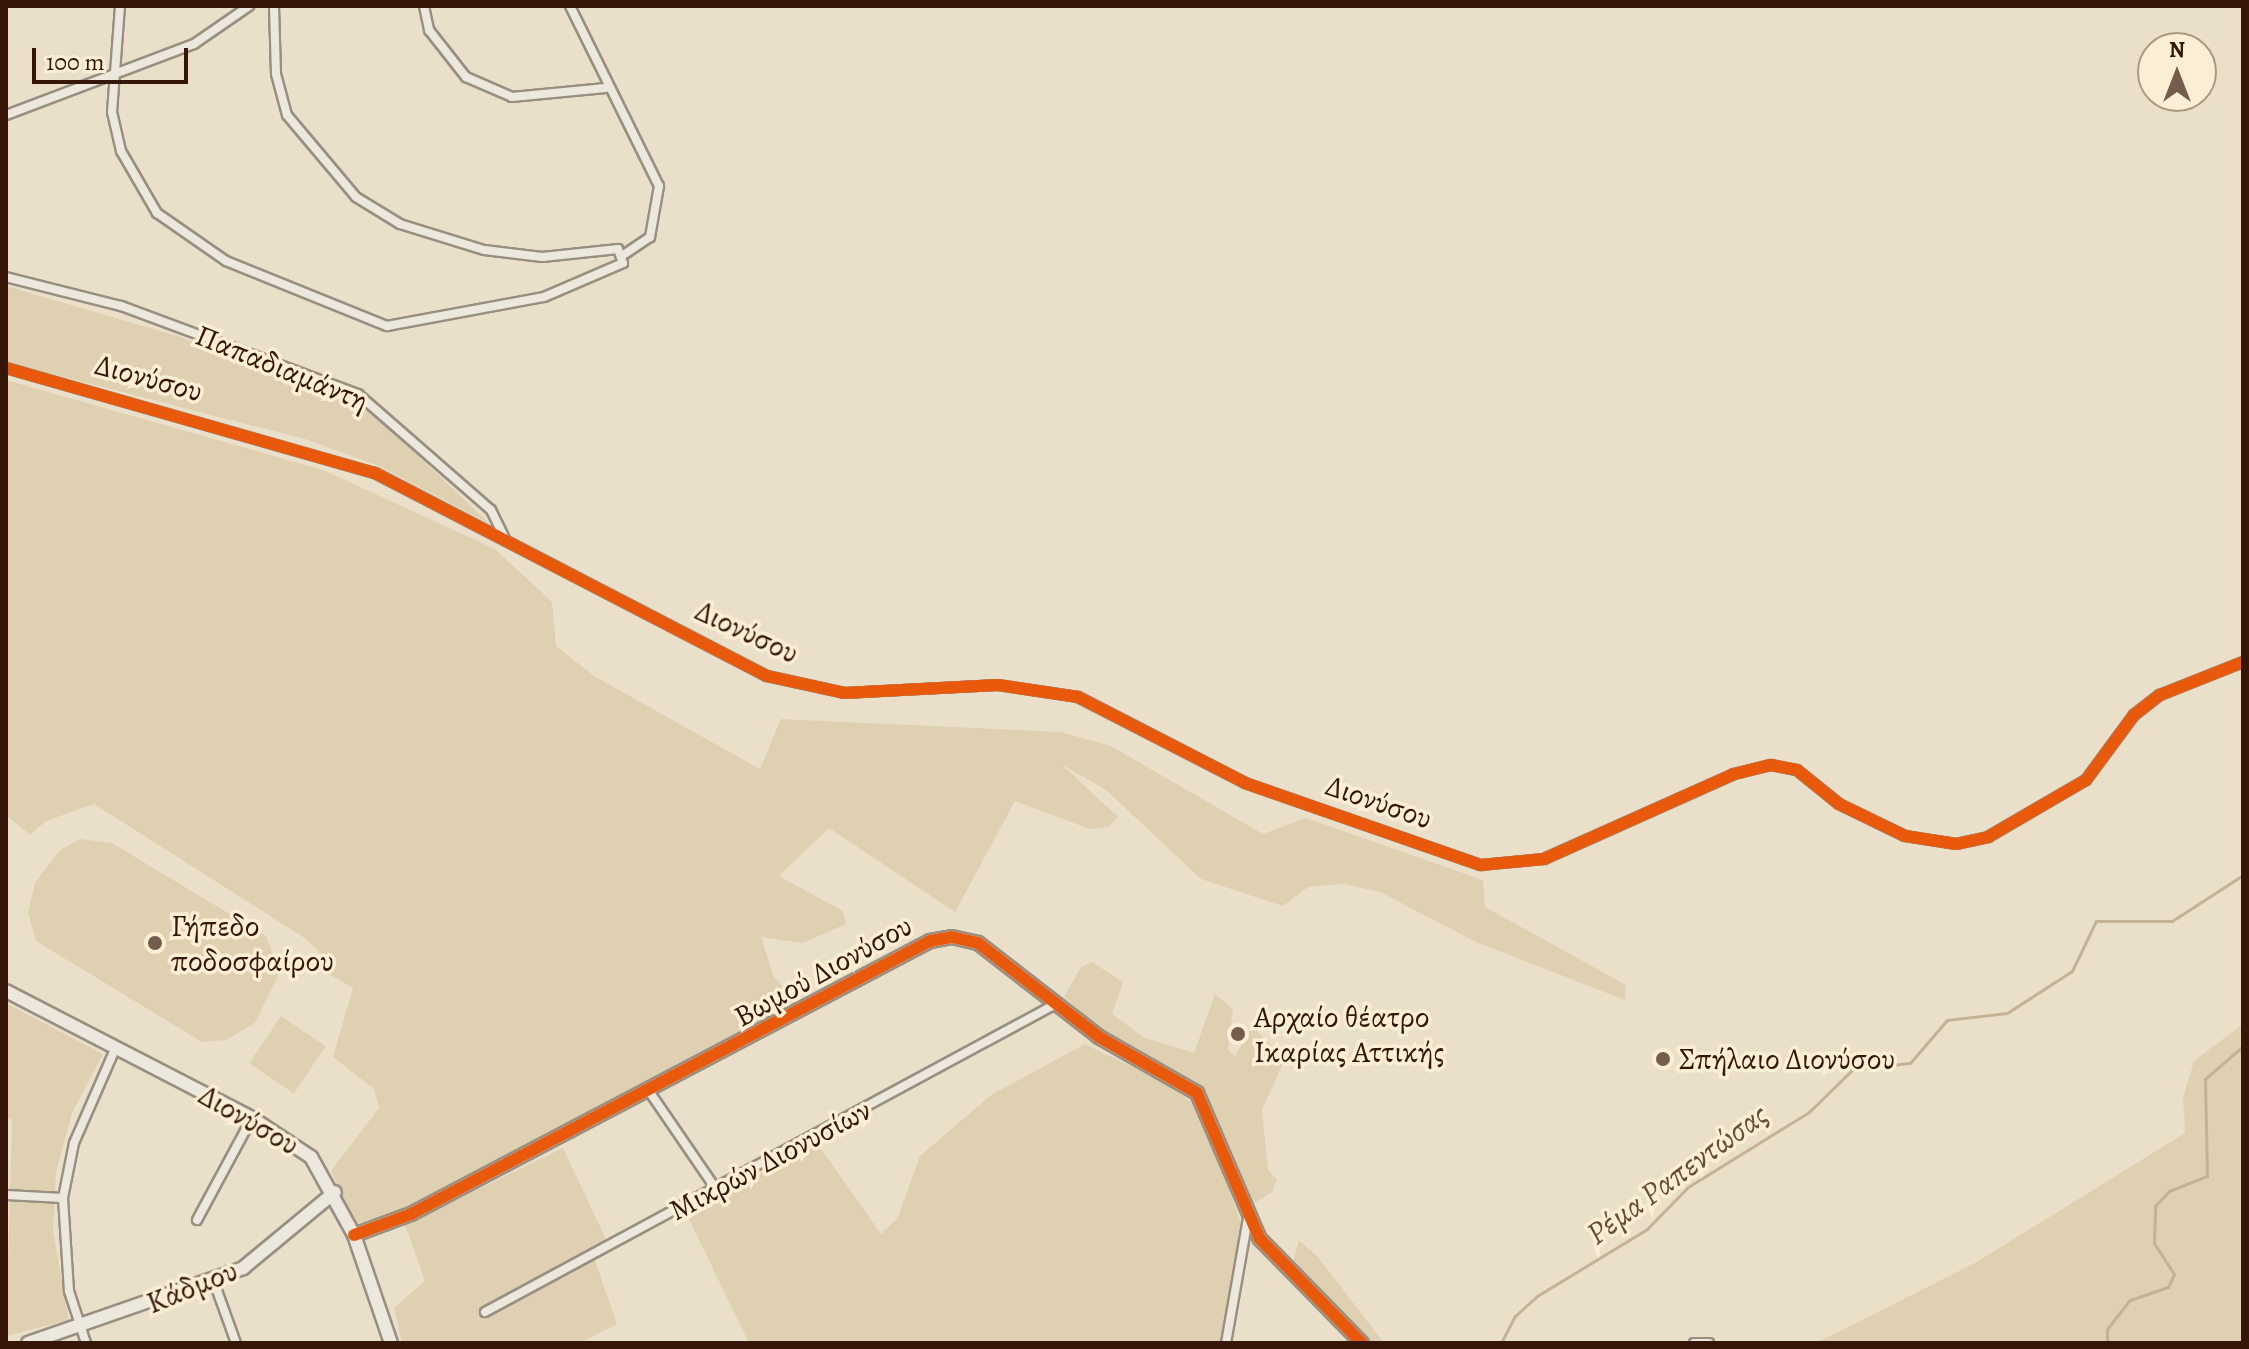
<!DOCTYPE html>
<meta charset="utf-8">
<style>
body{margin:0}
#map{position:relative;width:2249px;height:1349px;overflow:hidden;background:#eae0ca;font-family:Alegreya,serif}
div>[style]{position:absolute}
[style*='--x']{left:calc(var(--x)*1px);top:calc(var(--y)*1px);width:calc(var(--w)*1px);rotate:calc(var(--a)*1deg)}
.green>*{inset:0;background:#dfd0b2;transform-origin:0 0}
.stream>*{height:3px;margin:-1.5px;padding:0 1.5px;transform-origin:1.5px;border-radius:1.5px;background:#c5b296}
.roads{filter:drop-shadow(2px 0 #998f81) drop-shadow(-2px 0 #998f81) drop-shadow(0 2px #998f81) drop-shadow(0 -2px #998f81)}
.street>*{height:8px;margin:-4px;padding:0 4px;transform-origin:4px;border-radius:4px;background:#ede8dd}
.secondary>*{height:12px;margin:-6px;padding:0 6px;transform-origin:6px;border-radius:6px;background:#ede8dd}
.cycleway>*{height:12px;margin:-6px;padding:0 6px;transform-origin:6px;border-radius:6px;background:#e8590c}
.dots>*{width:22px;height:22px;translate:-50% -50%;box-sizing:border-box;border:4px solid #faeed4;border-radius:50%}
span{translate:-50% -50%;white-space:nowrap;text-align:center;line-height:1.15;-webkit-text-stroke:7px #faeed4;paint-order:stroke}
.street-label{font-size:30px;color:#351609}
.poi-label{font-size:30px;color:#351609}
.left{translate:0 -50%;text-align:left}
.water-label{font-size:32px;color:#684d39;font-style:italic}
.frame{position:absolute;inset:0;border:8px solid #351609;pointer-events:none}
.north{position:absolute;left:2137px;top:32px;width:80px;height:80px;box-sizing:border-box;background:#faeed4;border:2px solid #ab9883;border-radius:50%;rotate:0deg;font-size:22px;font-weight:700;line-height:32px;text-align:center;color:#351609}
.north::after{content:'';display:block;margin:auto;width:28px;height:36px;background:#745d4d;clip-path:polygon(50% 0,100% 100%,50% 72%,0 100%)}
.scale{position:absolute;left:32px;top:48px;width:156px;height:36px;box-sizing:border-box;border:4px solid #351609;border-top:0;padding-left:10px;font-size:24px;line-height:28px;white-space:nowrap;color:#351609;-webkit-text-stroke:6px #faeed4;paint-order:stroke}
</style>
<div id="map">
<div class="green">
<div style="clip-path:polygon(6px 286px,181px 337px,373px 413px,490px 524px,377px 465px,305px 439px,6px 362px)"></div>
<div style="clip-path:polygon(6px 380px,323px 470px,495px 549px,552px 602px,556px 646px,594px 676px,760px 769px,781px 719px,1061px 732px,1111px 746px,1263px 834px,1306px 818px,1483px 880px,1485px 907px,1626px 985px,1625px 1000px,1476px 942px,1380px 892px,1344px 884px,1308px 887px,1283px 906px,1201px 879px,1106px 790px,1061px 764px,1118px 817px,1109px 827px,1090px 829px,1015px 801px,955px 912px,829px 828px,779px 876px,843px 911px,846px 924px,803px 943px,761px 937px,774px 977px,801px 1007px,406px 1209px,355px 1224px,331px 1171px,379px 1108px,374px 1089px,333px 1057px,353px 988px,327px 973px,319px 951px,303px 937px,94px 804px,46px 821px,30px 835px,6px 815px)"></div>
<div style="clip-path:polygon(80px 839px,112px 843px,266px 936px,280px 972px,255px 1023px,226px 1040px,202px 1042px,36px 941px,28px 913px,35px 883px,60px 850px)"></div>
<div style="clip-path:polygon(1092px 962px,1123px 982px,1112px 1014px,1145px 1038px,1194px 1053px,1215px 994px,1233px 1009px,1228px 1050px,1235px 1056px,1252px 1026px,1285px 1059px,1262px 1110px,1268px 1170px,1277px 1180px,1272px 1192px,1253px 1204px,1204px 1092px,1092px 1023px,1064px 997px,1081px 967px)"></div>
<div style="clip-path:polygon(6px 1003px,103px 1054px,72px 1113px,56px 1173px,53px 1231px,69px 1320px,6px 1336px,12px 1120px,6px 1117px)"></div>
<div style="left:281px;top:1016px;width:54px;height:57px;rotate:34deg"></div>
<div style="clip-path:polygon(2243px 1024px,2243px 1343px,1816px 1343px,1975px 1263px,2185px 1133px,2183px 1098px,2194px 1061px)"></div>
<div style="clip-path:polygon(1085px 1044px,1170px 1085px,1201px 1111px,1242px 1226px,1222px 1343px,749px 1343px,686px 1213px,817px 1143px,881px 1234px,897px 1219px,920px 1156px,991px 1095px)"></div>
<div style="clip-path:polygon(563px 1148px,606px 1239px,591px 1249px,617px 1324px,580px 1343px,402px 1343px,394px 1308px,425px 1281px,405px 1225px)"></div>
<div style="clip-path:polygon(1299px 1240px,1318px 1257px,1384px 1343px,1367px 1343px,1292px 1265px)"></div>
</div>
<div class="stream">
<div style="--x:1501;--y:1343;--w:30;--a:-63"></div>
<div style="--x:1515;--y:1316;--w:30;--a:-42"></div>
<div style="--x:1537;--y:1296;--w:129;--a:-31.3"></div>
<div style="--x:1647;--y:1229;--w:59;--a:-45.7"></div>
<div style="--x:1688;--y:1187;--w:142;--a:-31.8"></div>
<div style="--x:1809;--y:1112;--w:62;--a:-44.3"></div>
<div style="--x:1853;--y:1069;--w:57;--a:-6"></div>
<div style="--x:1910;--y:1063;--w:57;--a:-49.3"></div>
<div style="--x:1947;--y:1020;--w:60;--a:-6.7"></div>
<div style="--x:2007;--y:1013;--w:77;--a:-32.9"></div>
<div style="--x:2072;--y:971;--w:55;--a:-64.4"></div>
<div style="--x:2096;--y:921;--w:76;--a:0"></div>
<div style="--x:2172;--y:921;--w:85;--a:-32.9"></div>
<div style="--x:2107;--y:1343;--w:14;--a:-90"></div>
<div style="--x:2107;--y:1329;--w:37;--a:-52"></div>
<div style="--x:2130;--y:1300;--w:40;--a:-18.9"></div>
<div style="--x:2168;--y:1287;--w:14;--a:-65"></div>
<div style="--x:2174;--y:1274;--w:37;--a:-123"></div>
<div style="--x:2154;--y:1243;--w:37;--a:-88"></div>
<div style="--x:2155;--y:1206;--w:21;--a:-47"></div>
<div style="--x:2169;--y:1191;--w:41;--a:-21.5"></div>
<div style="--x:2207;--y:1176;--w:97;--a:-91.2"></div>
<div style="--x:2205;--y:1079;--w:50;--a:-41"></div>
</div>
<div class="roads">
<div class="street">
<div style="--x:120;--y:6;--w:106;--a:94.3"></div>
<div style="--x:112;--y:112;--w:40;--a:77"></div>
<div style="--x:121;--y:151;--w:72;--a:59.9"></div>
<div style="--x:157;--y:213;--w:84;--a:34.8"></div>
<div style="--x:226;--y:261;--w:174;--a:22"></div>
<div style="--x:387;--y:326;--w:160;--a:-10.5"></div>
<div style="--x:544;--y:297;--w:86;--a:-23.3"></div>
<div style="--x:623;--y:263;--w:15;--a:-110"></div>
<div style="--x:618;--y:249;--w:76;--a:174"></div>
<div style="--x:542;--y:257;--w:58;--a:-173.1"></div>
<div style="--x:484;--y:250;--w:88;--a:-162.8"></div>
<div style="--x:400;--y:224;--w:52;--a:-148.5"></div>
<div style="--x:356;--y:197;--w:107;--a:-130.1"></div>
<div style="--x:287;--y:115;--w:42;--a:-105"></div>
<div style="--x:276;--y:74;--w:68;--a:-91.7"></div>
<div style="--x:424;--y:6;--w:25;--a:78"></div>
<div style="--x:429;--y:30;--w:60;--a:51.8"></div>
<div style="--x:466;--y:77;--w:50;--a:23.5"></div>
<div style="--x:512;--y:97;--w:94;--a:-5.5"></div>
<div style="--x:570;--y:6;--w:201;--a:63.7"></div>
<div style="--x:659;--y:186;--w:52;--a:100"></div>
<div style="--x:650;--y:237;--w:30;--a:146"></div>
<div style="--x:6;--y:115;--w:201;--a:-20.7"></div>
<div style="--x:194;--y:44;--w:67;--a:-34.6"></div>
<div style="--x:6;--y:277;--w:119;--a:14.2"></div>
<div style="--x:121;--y:306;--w:253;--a:20.4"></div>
<div style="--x:358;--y:394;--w:176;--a:41.1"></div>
<div style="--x:491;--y:510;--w:34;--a:64"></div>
<div style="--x:6;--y:368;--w:384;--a:15.9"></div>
<div style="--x:375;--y:473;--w:441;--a:27.4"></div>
<div style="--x:767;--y:676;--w:79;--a:12.4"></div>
<div style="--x:844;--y:693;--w:154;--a:-3"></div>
<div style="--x:998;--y:685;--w:81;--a:8.5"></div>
<div style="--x:1078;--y:697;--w:188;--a:27.2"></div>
<div style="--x:1245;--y:783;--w:250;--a:19.2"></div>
<div style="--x:1481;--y:865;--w:63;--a:-5.4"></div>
<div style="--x:1544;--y:859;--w:208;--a:-24.1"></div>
<div style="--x:1734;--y:774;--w:38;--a:-14"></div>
<div style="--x:1771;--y:765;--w:26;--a:11"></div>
<div style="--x:1797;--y:770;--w:54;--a:39"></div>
<div style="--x:1839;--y:804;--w:73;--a:25.9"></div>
<div style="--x:1905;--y:836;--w:52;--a:8.9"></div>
<div style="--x:1956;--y:844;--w:33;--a:-12"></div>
<div style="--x:1988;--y:837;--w:113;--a:-30.2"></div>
<div style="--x:2086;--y:780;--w:81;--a:-53.6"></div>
<div style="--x:2134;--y:715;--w:33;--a:-38"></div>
<div style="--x:2160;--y:695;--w:89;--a:-21.7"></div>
<div style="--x:651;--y:1094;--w:115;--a:55.6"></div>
<div style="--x:6;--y:1195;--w:57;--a:3"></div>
<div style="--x:197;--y:1220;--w:116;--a:-61.7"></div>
<div style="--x:214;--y:1282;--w:65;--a:70.2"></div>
<div style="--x:485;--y:1312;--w:647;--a:-28.35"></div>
<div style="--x:86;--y:1343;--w:55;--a:-108.1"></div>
<div style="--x:69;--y:1291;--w:93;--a:-93.7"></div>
<div style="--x:63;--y:1198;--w:56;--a:-78.7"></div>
<div style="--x:74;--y:1143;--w:105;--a:-66.4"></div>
<div style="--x:1226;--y:1343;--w:127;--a:-80"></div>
<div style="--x:1694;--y:1343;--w:15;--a:0"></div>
</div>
<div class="secondary">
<div style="--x:6;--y:991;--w:277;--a:27.3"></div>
<div style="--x:252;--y:1118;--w:71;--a:33.5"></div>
<div style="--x:311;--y:1157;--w:89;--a:61.1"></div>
<div style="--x:354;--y:1235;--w:114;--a:71.1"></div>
<div style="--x:354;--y:1235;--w:61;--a:-20.2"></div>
<div style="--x:411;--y:1214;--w:586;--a:-27.74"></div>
<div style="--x:930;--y:941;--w:22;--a:-10"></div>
<div style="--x:952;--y:937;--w:27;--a:13"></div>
<div style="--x:978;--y:943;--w:153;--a:37.8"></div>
<div style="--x:1099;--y:1037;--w:113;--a:29.7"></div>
<div style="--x:1197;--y:1093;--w:159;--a:66.7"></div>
<div style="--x:1260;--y:1239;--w:146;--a:45.6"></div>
<div style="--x:28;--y:1343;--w:228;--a:-19.2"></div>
<div style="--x:243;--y:1268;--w:119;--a:-39.6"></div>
</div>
</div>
<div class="cycleway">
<div style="--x:6;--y:368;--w:384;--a:15.9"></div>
<div style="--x:375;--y:473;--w:441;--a:27.4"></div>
<div style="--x:767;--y:676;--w:79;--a:12.4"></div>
<div style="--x:844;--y:693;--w:154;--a:-3"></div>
<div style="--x:998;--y:685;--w:81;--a:8.5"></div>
<div style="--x:1078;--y:697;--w:188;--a:27.2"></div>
<div style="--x:1245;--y:783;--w:250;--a:19.2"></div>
<div style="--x:1481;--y:865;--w:63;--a:-5.4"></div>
<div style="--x:1544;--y:859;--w:208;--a:-24.1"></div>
<div style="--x:1734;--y:774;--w:38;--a:-14"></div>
<div style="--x:1771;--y:765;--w:26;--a:11"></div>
<div style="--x:1797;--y:770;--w:54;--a:39"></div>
<div style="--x:1839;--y:804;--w:73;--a:25.9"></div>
<div style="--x:1905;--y:836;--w:52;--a:8.9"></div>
<div style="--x:1956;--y:844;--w:33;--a:-12"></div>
<div style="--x:1988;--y:837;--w:113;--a:-30.2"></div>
<div style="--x:2086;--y:780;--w:81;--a:-53.6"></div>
<div style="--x:2134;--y:715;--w:33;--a:-38"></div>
<div style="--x:2160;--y:695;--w:89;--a:-21.7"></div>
<div style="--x:354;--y:1235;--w:61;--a:-20.2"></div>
<div style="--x:411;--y:1214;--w:586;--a:-27.74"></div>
<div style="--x:930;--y:941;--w:22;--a:-10"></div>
<div style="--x:952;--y:937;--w:27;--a:13"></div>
<div style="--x:978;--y:943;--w:153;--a:37.8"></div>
<div style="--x:1099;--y:1037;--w:113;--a:29.7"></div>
<div style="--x:1197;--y:1093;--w:159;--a:66.7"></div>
<div style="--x:1260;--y:1239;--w:146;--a:45.6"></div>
</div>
<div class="dots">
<div style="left:155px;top:943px;background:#745d4d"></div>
<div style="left:1238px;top:1034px;background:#745d4d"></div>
<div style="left:1663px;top:1059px;background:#745d4d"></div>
</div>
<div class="street-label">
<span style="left:282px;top:368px;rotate:22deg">Παπαδιαμάντη</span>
<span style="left:149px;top:378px;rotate:15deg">Διονύσου</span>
<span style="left:747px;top:632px;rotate:25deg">Διονύσου</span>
<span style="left:1379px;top:802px;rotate:19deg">Διονύσου</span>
<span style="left:823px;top:971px;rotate:-29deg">Βωμού Διονύσου</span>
<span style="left:249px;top:1120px;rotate:30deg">Διονύσου</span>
<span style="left:770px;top:1160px;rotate:-28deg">Μικρών Διονυσίων</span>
<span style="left:192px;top:1287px;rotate:-22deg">Κάδμου</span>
</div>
<div class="poi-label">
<span class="left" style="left:171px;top:943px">Γήπεδο<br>ποδοσφαίρου</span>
<span class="left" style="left:1254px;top:1034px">Αρχαίο θέατρο<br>Ικαρίας Αττικής</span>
<span class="left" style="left:1679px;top:1059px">Σπήλαιο Διονύσου</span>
</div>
<div class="water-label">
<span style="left:1677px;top:1174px;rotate:-36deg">Ρέμα Ραπεντώσας</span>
</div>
<div class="frame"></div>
<div class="north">N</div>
<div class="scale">100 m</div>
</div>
